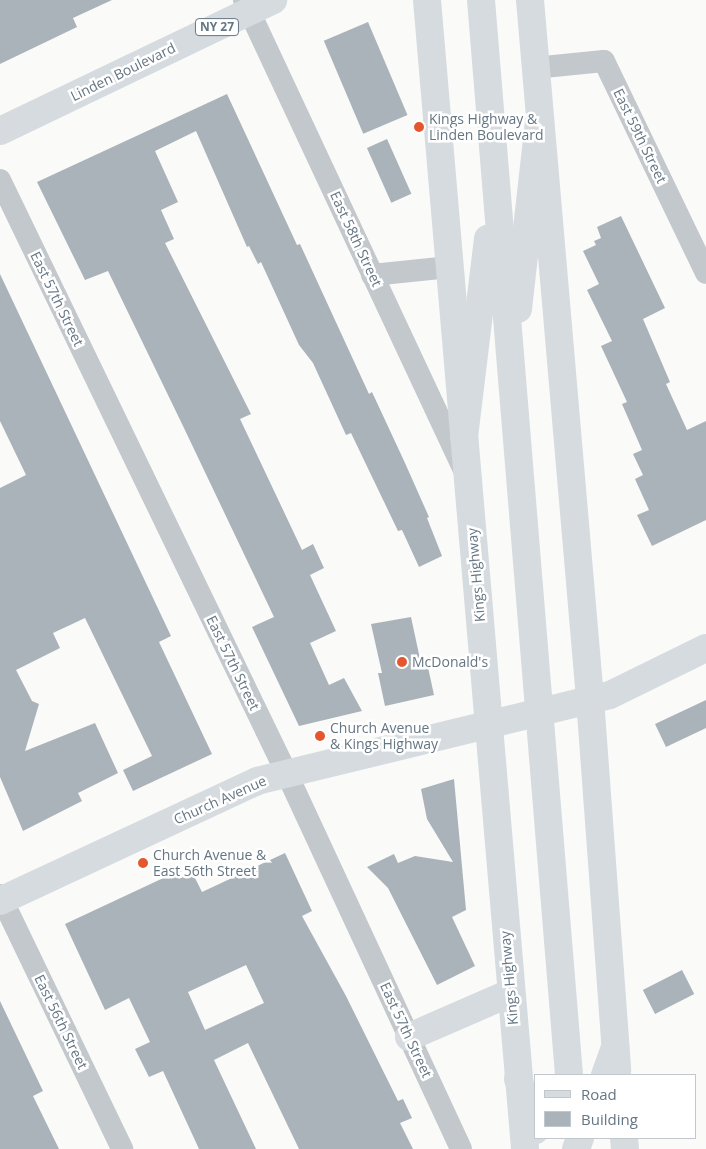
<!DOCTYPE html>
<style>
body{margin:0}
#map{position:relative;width:706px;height:1149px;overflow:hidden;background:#fafaf8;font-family:"Open Sans",sans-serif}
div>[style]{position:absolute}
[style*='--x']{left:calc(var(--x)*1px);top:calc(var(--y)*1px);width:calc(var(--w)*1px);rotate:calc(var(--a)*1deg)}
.building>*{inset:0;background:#aab3b9;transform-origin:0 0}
.street>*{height:22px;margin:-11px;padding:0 11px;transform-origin:11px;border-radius:11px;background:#c3c8cc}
.secondary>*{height:28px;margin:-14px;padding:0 14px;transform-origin:14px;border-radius:14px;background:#d6dbdf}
.primary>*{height:28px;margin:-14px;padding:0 14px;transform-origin:14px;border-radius:14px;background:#d6dbdf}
.highway>*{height:28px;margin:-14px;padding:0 14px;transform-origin:14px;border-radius:14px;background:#d6dbdf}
.dots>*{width:14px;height:14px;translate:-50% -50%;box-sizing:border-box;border:2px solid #fff;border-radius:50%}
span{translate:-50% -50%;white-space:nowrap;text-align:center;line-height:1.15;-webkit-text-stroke:5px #fff;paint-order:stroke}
.shield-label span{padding:1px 4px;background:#fff;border:1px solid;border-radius:4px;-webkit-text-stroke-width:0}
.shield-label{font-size:12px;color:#657683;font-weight:700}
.street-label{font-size:14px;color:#657683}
.poi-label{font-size:14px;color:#657683}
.left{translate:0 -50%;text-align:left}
.legend{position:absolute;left:534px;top:1074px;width:162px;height:65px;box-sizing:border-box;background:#fff;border:1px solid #c1c8cd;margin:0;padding:6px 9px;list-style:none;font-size:15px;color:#657683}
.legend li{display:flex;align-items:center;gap:10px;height:25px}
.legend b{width:25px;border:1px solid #c1c8cd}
</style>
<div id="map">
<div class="building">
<div style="clip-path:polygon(0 0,112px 0,73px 18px,77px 27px,0 64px)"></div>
<div style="left:368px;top:22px;width:101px;height:48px;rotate:67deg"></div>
<div style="clip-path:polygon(227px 94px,297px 245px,300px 244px,369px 394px,372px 392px,405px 463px,429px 517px,427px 518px,442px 556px,419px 567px,402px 530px,398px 531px,351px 433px,346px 435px,313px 363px,299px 345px,261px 262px,258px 264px,249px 246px,247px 247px,196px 131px,155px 151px,178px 202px,161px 210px,174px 239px,165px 243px,251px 414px,240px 419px,302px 550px,313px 544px,324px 568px,310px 575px,336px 631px,310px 643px,329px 685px,344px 678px,362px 711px,299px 726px,252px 627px,274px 617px,183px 426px,108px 271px,85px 280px,37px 182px)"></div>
<div style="left:387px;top:139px;width:60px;height:22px;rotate:66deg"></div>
<div style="clip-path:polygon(621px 216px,665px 308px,643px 319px,670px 382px,666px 384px,687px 430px,706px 421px,706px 520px,652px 546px,637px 515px,649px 510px,635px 479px,643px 475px,633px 454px,642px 450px,622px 404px,627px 402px,601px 346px,612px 341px,587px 290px,599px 284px,583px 251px,596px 245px,594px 241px,601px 238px,597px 227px)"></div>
<div style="clip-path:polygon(0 274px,171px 636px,159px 642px,212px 754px,133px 791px,123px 770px,152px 756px,85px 618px,53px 633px,60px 648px,16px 670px,32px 701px,39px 704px,25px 751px,95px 723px,118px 773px,78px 793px,82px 801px,23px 831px,0 777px,0 488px,26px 475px,0 421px)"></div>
<div style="clip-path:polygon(411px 617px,420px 659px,426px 658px,434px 695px,385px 706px,378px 673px,382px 673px,371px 624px)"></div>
<div style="clip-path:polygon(706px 700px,706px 728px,666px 747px,655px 724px)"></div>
<div style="clip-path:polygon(454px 779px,466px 910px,452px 917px,475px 966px,437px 985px,388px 888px,367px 867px,394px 854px,398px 863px,415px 856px,453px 862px,427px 819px,421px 789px)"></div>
<div style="clip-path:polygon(evenodd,285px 853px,312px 911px,302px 916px,346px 996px,398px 1101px,403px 1099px,412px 1118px,400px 1123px,413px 1149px,299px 1149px,248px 1043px,214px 1060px,256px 1149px,199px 1149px,163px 1071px,149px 1077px,135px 1049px,150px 1042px,129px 998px,105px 1010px,65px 924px,189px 866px,202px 892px,285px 853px,246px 965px,264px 1003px,205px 1030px,188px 992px,246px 965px)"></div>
<div style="left:682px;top:970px;width:27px;height:44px;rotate:63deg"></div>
<div style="clip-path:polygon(0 1001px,43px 1091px,33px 1096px,59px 1149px,0 1149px)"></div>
</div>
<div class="street">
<div style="--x:244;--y:0;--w:519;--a:64.92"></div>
<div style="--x:534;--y:68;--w:70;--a:-5.7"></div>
<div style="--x:604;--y:61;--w:235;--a:64.3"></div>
<div style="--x:0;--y:180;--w:660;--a:64.21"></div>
<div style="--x:287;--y:774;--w:413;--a:65.1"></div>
<div style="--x:372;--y:275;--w:78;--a:-5.9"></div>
<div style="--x:0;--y:895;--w:282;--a:64.3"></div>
</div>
<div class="secondary">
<div style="--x:427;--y:0;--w:1153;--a:85.12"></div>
<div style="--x:530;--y:0;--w:702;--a:85.09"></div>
<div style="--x:590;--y:699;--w:372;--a:85.8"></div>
<div style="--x:0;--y:901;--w:284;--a:-25"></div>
<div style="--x:257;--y:781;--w:363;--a:-13.7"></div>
<div style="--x:610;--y:695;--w:107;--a:-26.1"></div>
<div style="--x:409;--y:1037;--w:110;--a:-23.5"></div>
<div style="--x:624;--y:1138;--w:11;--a:85"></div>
</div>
<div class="primary">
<div style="--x:481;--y:0;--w:1079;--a:85.32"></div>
<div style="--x:518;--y:309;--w:188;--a:-83.6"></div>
<div style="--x:464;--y:437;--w:200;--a:-83.1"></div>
<div style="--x:605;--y:1075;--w:30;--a:-70"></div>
<div style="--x:518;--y:1079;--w:54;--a:71.6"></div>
<div style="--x:576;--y:1149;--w:12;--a:-70"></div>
</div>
<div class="highway">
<div style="--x:0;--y:131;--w:303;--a:-25.6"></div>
</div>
<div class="dots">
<div style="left:419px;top:127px;background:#e4572e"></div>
<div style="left:402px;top:662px;background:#e4572e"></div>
<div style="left:320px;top:736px;background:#e4572e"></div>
<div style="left:143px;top:863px;background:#e4572e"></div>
</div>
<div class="shield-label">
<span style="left:217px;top:27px">NY 27</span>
</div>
<div class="street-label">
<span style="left:123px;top:72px;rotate:-26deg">Linden Boulevard</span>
<span style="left:640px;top:136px;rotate:64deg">East 59th Street</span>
<span style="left:356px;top:239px;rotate:65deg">East 58th Street</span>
<span style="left:57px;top:299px;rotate:64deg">East 57th Street</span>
<span style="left:476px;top:575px;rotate:-95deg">Kings Highway</span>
<span style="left:233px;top:663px;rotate:64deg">East 57th Street</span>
<span style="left:220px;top:800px;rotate:-24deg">Church Avenue</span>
<span style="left:509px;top:978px;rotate:-95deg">Kings Highway</span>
<span style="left:61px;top:1022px;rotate:64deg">East 56th Street</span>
<span style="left:406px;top:1030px;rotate:65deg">East 57th Street</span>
</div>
<div class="poi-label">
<span class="left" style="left:429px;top:127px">Kings Highway &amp;<br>Linden Boulevard</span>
<span class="left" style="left:412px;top:662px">McDonald's</span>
<span class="left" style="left:330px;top:736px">Church Avenue<br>&amp; Kings Highway</span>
<span class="left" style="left:153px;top:863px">Church Avenue &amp;<br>East 56th Street</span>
</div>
<ul class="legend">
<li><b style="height:6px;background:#d6dbdf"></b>Road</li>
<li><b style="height:14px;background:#aab3b9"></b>Building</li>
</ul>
</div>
